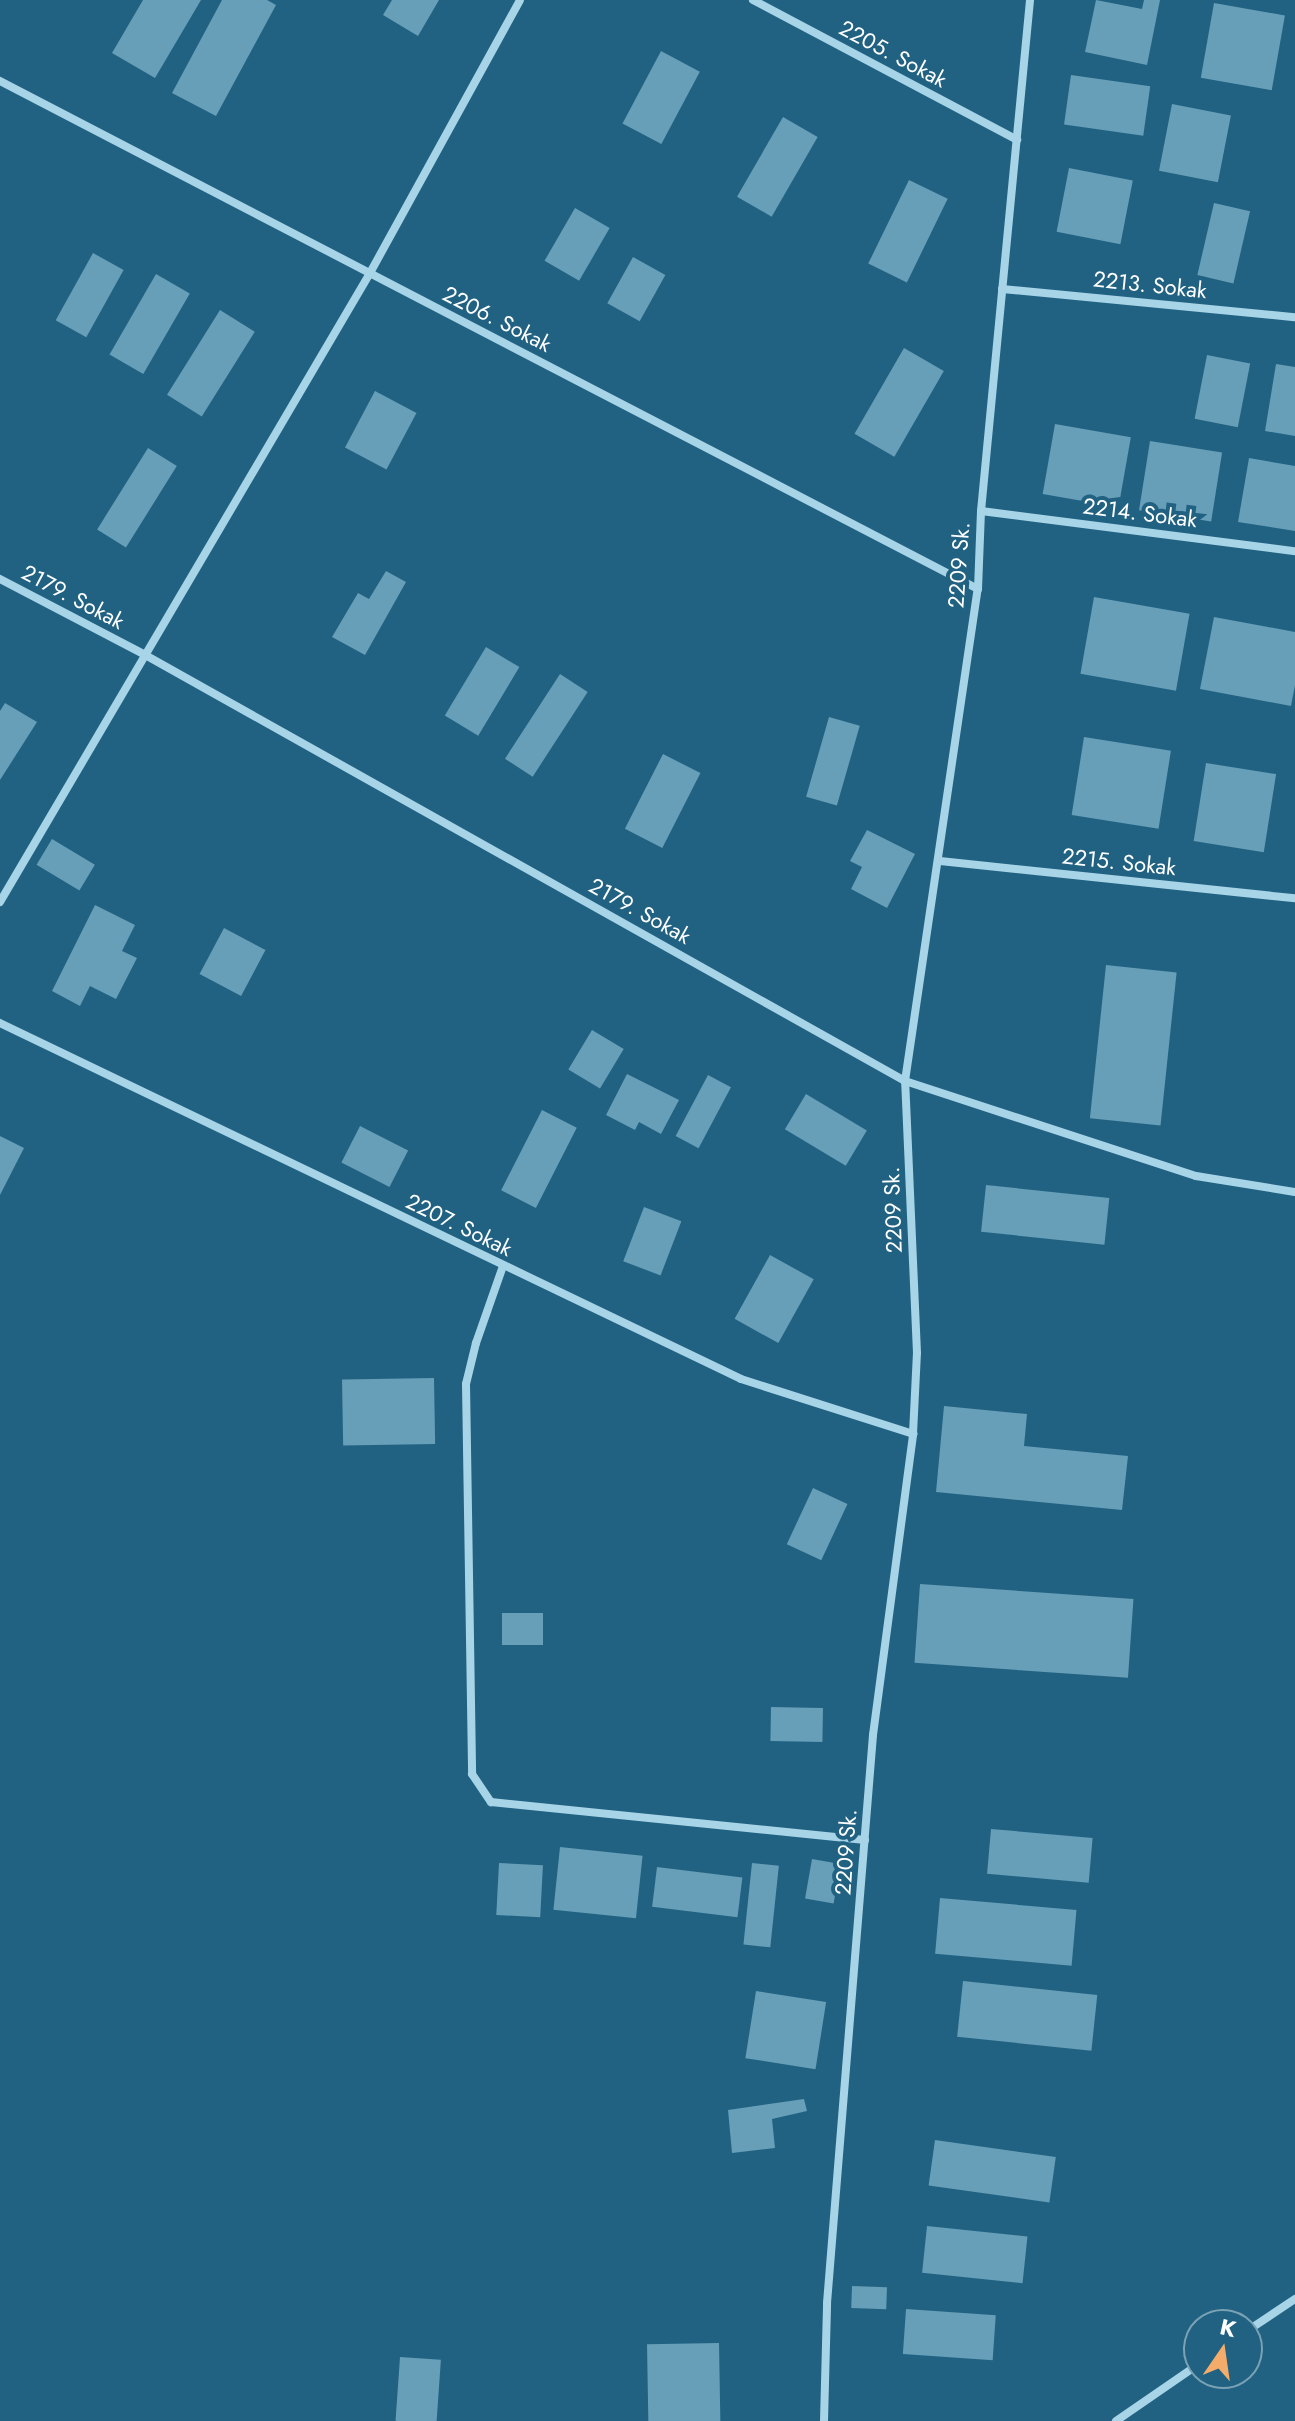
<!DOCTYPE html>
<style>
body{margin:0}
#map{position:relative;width:1295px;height:2421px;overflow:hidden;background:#216282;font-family:Jost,sans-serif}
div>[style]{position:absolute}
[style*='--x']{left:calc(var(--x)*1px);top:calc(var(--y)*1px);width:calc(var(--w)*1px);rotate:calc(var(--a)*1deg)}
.building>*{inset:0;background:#679eb8;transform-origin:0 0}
.minor>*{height:8px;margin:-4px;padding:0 4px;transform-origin:4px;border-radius:4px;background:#a8d4e8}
span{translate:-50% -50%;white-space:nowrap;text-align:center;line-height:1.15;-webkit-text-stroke:8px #216282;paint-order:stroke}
.street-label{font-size:22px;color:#fff}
.north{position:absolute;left:1183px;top:2309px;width:80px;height:80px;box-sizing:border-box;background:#216282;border:2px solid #7aa1b4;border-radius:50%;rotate:13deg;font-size:22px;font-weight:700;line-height:32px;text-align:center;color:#fff}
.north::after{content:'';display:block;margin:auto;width:28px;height:36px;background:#f4ac6a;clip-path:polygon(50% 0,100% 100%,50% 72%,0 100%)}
</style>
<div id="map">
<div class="building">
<div style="clip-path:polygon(143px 0,201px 0,155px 78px,112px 53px)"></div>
<div style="clip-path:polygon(222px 0,267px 0,276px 5px,216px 116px,172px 93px)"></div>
<div style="clip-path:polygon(392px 0,439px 0,418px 36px,383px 15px)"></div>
<div style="clip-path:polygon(1096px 0,1142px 9px,1144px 0,1160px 0,1147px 65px,1085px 52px)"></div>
<div style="left:1214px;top:3px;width:72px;height:76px;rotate:10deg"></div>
<div style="left:661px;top:51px;width:44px;height:82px;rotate:28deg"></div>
<div style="left:1071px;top:75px;width:80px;height:50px;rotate:8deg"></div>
<div style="left:1172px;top:104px;width:60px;height:68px;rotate:11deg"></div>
<div style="left:783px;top:117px;width:40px;height:92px;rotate:30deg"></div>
<div style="left:1069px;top:168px;width:65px;height:65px;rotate:11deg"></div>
<div style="left:909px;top:180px;width:43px;height:93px;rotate:26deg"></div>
<div style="left:1214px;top:203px;width:37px;height:74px;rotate:13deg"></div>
<div style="left:575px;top:208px;width:40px;height:61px;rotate:30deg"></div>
<div style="left:93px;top:253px;width:35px;height:77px;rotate:29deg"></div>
<div style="left:633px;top:257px;width:37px;height:53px;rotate:29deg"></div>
<div style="left:156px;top:274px;width:39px;height:93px;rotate:30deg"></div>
<div style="left:220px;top:310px;width:41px;height:100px;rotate:32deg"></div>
<div style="left:904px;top:348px;width:46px;height:99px;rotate:30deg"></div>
<div style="left:1207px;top:355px;width:44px;height:65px;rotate:11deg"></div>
<div style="clip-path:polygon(1276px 364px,1295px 367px,1295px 436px,1265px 431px)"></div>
<div style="left:375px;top:391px;width:47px;height:64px;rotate:28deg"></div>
<div style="left:1055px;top:424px;width:77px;height:71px;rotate:10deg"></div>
<div style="left:1150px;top:441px;width:73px;height:70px;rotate:9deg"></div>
<div style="left:148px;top:448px;width:34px;height:96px;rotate:32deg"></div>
<div style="clip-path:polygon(1249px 458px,1295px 466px,1295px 531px,1238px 522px)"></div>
<div style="clip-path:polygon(386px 571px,406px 582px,365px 655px,332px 637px,358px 593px,369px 599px)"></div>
<div style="left:1094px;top:597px;width:97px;height:78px;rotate:10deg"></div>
<div style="clip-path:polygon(1214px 617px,1295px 632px,1295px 685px,1291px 706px,1200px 689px)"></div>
<div style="left:486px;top:647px;width:39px;height:80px;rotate:31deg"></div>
<div style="left:560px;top:674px;width:33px;height:101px;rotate:33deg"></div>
<div style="clip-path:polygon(5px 703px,37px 722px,0 780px,0 711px)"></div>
<div style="left:829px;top:717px;width:32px;height:83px;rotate:16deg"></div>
<div style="left:1084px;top:737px;width:88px;height:79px;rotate:9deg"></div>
<div style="left:663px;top:754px;width:42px;height:84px;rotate:27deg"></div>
<div style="left:1206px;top:763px;width:71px;height:79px;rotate:9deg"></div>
<div style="clip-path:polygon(867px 830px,915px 854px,887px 908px,851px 889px,862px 867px,850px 861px)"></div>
<div style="left:52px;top:839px;width:50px;height:30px;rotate:31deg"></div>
<div style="clip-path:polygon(95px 905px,135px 925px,122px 951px,137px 958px,116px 999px,90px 986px,80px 1006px,52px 991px)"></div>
<div style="left:224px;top:928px;width:47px;height:52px;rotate:28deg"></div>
<div style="left:1106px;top:965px;width:71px;height:154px;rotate:6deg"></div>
<div style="left:592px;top:1030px;width:37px;height:46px;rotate:31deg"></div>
<div style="clip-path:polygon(627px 1074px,679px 1100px,661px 1134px,639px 1122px,635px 1130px,606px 1115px)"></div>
<div style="left:708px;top:1075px;width:26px;height:69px;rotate:28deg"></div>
<div style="left:806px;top:1094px;width:71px;height:41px;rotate:31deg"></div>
<div style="left:542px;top:1110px;width:39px;height:90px;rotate:27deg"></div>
<div style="left:360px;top:1126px;width:54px;height:41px;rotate:27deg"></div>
<div style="clip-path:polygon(0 1136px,24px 1148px,0 1195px)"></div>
<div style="left:986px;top:1185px;width:124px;height:47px;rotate:6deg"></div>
<div style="left:644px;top:1207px;width:40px;height:58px;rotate:21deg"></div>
<div style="left:770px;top:1255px;width:50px;height:73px;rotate:29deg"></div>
<div style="left:434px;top:1378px;width:66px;height:92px;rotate:89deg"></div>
<div style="clip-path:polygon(944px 1406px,1027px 1414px,1024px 1446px,1128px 1456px,1122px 1510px,936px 1492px)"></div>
<div style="left:813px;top:1488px;width:38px;height:62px;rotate:25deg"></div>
<div style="left:920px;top:1584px;width:214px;height:79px;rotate:4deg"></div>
<div style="left:502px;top:1613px;width:41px;height:32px"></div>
<div style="left:771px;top:1707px;width:52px;height:34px;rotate:1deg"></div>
<div style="left:991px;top:1829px;width:102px;height:45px;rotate:5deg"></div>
<div style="left:560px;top:1847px;width:83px;height:63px;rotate:6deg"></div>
<div style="left:812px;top:1859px;width:29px;height:40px;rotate:10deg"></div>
<div style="left:499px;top:1863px;width:44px;height:52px;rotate:3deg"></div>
<div style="left:752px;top:1863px;width:27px;height:82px;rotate:6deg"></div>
<div style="left:657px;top:1867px;width:86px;height:40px;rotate:7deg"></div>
<div style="left:940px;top:1898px;width:137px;height:56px;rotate:5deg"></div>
<div style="left:963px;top:1981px;width:135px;height:56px;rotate:6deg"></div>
<div style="left:756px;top:1991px;width:71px;height:68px;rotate:9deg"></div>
<div style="clip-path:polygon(804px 2099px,807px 2111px,772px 2119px,775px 2148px,732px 2153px,728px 2110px)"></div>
<div style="left:935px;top:2140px;width:122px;height:46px;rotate:8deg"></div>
<div style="left:927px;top:2226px;width:101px;height:47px;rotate:6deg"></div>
<div style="left:852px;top:2286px;width:35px;height:22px;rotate:2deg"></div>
<div style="left:906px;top:2309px;width:90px;height:45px;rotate:4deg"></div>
<div style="left:719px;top:2343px;width:78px;height:72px;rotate:89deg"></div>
<div style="left:400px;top:2357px;width:41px;height:64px;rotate:4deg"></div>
</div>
<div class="minor">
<div style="--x:753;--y:0;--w:299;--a:27.9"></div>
<div style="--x:0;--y:81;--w:1102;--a:27.45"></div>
<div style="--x:1002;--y:289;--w:294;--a:5.5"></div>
<div style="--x:981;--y:511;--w:317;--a:7.3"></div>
<div style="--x:0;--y:579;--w:166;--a:27.6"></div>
<div style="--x:147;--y:656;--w:869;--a:29.28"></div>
<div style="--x:905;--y:1081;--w:306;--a:18.1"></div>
<div style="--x:1196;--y:1176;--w:100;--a:9.2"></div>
<div style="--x:940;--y:861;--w:357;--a:6"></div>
<div style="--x:0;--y:902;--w:730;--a:-59.53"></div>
<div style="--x:370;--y:273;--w:311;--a:-61.2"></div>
<div style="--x:0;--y:1023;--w:822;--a:25.66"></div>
<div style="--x:741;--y:1379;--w:181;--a:17.7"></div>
<div style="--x:503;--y:1266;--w:82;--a:109.3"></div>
<div style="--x:476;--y:1343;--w:42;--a:103.7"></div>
<div style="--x:466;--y:1384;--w:390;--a:89.1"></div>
<div style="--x:472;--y:1774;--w:34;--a:56"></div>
<div style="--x:491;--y:1802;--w:376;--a:5.8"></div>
<div style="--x:1247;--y:2331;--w:58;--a:-33.7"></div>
<div style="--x:824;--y:2421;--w:118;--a:-88.5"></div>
<div style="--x:827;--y:2303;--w:570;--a:-85.37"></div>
<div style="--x:873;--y:1735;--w:304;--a:-82.4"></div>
<div style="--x:913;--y:1434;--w:81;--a:-87.2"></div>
<div style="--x:917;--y:1353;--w:272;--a:-92.5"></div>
<div style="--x:905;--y:1081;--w:497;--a:-81.6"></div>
<div style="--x:978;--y:589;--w:78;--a:-87.8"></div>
<div style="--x:981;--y:511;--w:513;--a:-84.52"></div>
<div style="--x:1116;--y:2421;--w:101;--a:-34.5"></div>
</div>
<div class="street-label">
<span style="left:893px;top:54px;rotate:28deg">2205. Sokak</span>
<span style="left:1150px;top:285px;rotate:6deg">2213. Sokak</span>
<span style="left:497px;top:319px;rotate:27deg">2206. Sokak</span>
<span style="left:1140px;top:513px;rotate:7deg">2214. Sokak</span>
<span style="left:959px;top:565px;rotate:-86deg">2209 Sk.</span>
<span style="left:73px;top:597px;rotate:28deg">2179. Sokak</span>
<span style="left:1119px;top:862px;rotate:6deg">2215. Sokak</span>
<span style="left:640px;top:911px;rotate:29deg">2179. Sokak</span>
<span style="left:893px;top:1210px;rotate:-92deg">2209 Sk.</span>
<span style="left:459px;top:1225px;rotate:26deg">2207. Sokak</span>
<span style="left:846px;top:1852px;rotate:-86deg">2209 Sk.</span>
</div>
<div class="north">K</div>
</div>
